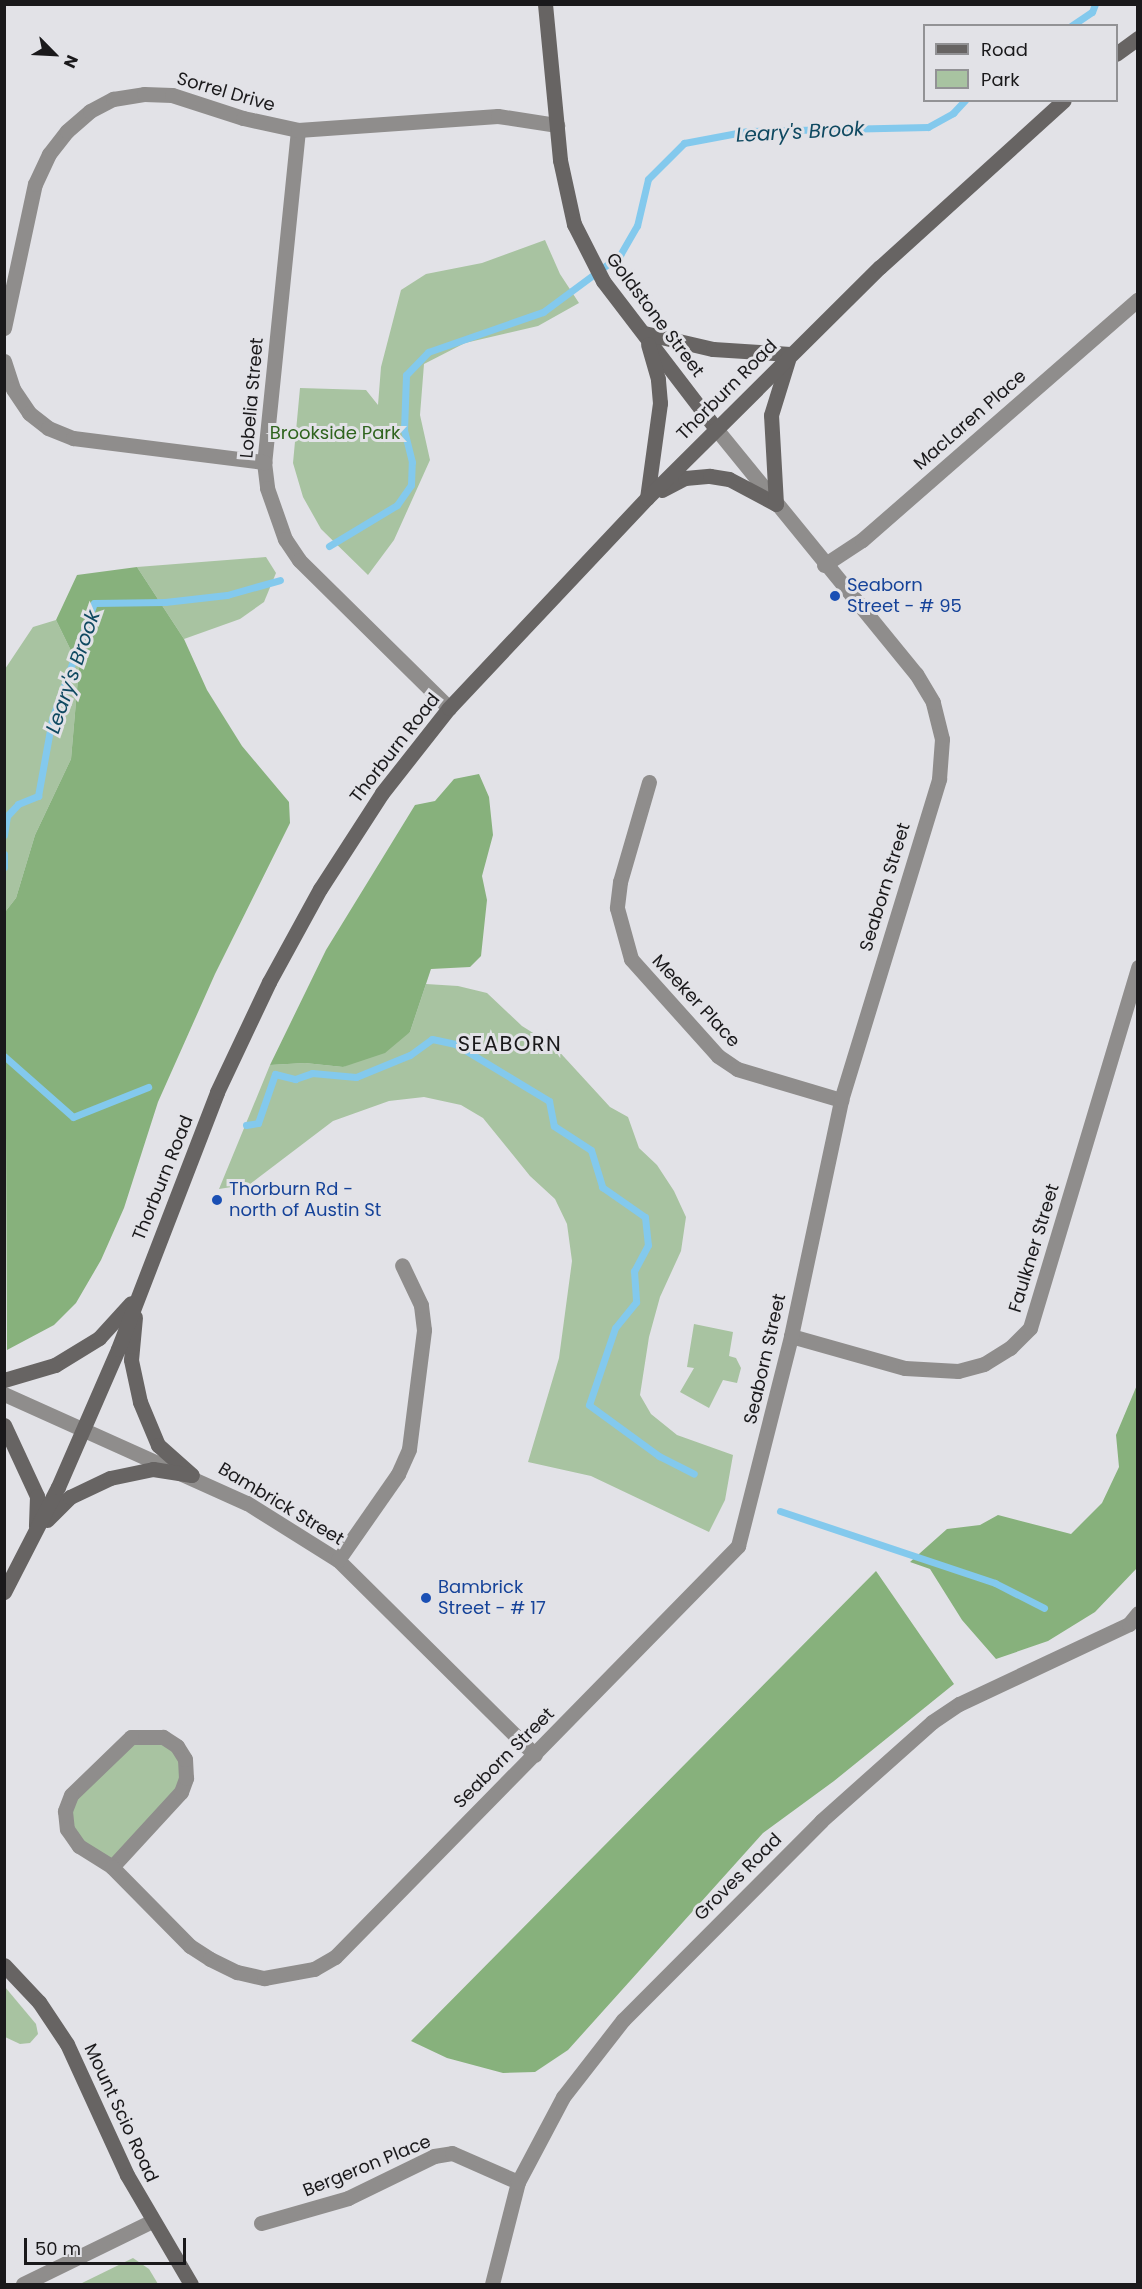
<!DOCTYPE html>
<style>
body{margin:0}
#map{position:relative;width:1142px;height:2289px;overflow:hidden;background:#e2e2e7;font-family:Poppins,sans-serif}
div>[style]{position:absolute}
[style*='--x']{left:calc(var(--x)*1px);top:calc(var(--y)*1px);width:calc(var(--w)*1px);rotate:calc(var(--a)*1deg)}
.green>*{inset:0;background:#a8c3a1}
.forest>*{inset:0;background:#87b17c}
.stream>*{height:7px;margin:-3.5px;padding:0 3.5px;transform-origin:3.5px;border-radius:3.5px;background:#83c9ed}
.street>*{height:15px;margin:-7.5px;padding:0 7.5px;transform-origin:7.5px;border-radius:7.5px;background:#8f8d8c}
.secondary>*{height:15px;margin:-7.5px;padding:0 7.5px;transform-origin:7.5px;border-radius:7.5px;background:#676463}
.dots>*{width:16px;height:16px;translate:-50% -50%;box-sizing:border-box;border:3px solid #e2e2e7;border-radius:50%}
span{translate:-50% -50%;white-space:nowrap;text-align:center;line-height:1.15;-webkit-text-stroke:6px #e2e2e7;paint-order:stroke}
.street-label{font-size:18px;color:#1a191b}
.park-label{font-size:18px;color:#2f641e}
.transit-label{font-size:18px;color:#164399}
.left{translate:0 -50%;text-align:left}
.water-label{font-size:20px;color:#0f4961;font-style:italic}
.quarter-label{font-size:21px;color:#1a191b;letter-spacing:1.5px}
.frame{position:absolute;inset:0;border:6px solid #1a191b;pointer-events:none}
.legend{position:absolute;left:923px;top:24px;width:195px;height:78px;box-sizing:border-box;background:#e2e2e7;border:2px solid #929295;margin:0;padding:8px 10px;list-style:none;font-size:18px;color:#1a191b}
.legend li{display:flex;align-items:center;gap:12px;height:30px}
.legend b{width:30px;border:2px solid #929295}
.north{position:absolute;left:24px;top:24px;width:60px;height:60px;-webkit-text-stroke:4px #e2e2e7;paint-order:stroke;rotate:114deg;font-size:16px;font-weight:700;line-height:24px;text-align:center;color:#1a191b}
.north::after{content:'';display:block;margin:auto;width:21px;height:27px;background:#1a191b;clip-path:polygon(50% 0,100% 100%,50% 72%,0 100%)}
.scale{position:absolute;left:24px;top:2238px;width:162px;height:27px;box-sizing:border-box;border:3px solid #1a191b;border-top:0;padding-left:8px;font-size:18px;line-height:21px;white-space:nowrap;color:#1a191b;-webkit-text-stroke:4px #e2e2e7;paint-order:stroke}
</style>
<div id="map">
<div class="green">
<div style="clip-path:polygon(545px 240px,560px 274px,579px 303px,538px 326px,465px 343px,424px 364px,420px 415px,430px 460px,394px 540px,368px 575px,321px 529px,303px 497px,293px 463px,300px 388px,366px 390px,378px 405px,381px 367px,401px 290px,426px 274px,482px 263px)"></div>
<div style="clip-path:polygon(266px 557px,276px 573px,264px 602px,240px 619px,184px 639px,137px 567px)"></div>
<div style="clip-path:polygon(56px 620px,79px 667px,71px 759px,35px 835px,16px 898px,5px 912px,5px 669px,33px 627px)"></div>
<div style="clip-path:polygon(426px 984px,458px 986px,487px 993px,522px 1026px,554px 1046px,610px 1107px,628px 1117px,639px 1148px,657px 1165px,674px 1191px,686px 1217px,681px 1251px,660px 1297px,649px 1337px,640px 1395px,651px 1414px,677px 1435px,733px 1455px,725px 1500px,709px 1532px,591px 1476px,528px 1462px,559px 1358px,572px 1261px,567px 1224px,555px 1199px,530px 1176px,483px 1118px,461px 1105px,424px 1097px,389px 1101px,333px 1121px,250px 1184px,219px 1189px,270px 1065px,305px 1063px,343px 1067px,410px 1032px)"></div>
<div style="clip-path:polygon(694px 1324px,733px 1332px,729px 1356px,736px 1358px,741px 1368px,737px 1383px,723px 1380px,709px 1408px,680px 1392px,694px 1368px,687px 1367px)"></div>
<div style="clip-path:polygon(131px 1737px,177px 1746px,186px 1778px,112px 1867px,67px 1829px,71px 1795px)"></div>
<div style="clip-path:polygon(5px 1987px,36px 2024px,38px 2034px,30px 2043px,20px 2044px,5px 2037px)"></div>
<div style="clip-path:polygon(133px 2258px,149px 2269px,158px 2284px,80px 2284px)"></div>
</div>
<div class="forest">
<div style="clip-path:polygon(137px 567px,184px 639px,207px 690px,242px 746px,289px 802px,290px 823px,215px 974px,158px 1102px,124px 1208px,101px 1260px,76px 1303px,54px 1325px,7px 1350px,5px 912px,16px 898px,35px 835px,71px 759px,79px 667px,56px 620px,77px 575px)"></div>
<div style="clip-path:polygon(479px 774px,489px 797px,493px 835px,482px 876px,487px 900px,481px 956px,470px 967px,431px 969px,410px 1032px,385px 1053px,343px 1067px,305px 1063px,270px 1065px,326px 950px,415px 805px,435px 801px,454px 779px)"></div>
<div style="clip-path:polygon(1137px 1385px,1137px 1568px,1095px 1612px,1048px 1641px,996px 1659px,962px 1620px,930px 1569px,910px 1562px,947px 1529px,980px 1525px,998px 1515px,1071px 1534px,1102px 1503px,1119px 1467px,1116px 1435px)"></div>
<div style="clip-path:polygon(876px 1571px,954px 1684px,834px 1781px,763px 1833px,568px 2050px,535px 2072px,503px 2073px,447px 2058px,411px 2041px)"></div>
</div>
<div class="stream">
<div style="--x:1071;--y:26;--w:25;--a:-34"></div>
<div style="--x:1092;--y:12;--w:9;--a:-69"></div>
<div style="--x:329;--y:546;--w:79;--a:-31.1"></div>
<div style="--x:397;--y:505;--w:24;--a:-55"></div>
<div style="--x:411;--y:485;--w:23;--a:-88"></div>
<div style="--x:412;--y:462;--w:33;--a:-104"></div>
<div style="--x:404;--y:430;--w:55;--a:-87.9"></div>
<div style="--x:406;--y:375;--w:32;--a:-46"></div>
<div style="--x:428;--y:352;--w:122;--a:-19.2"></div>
<div style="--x:543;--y:312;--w:96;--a:-36.5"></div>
<div style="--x:620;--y:255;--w:34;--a:-60"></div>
<div style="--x:637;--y:226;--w:48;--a:-76.8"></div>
<div style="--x:648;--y:179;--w:51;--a:-45"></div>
<div style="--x:684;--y:143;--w:65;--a:-10.6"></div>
<div style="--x:748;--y:131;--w:180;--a:-1.3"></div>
<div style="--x:928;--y:127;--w:29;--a:-29"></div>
<div style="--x:953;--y:113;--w:18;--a:-47"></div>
<div style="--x:4;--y:835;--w:19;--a:-81"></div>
<div style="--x:7;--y:816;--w:16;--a:-47"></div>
<div style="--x:18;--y:804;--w:22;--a:-22"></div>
<div style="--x:38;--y:796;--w:78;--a:-79.7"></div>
<div style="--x:52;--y:719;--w:123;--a:-70.1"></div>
<div style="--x:94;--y:603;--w:71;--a:-0.8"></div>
<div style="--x:165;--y:602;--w:62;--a:-6.4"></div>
<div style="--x:227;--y:595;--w:55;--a:-15.8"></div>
<div style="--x:4;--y:854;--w:13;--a:90"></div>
<div style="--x:4;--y:1056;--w:92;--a:41.5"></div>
<div style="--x:73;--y:1117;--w:81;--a:-21.8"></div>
<div style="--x:246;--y:1125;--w:12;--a:-9"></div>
<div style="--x:258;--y:1123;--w:52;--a:-70.9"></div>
<div style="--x:275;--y:1074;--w:21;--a:14"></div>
<div style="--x:295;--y:1079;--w:18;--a:-19"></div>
<div style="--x:312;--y:1073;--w:44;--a:5.2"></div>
<div style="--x:356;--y:1077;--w:58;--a:-22.2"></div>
<div style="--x:410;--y:1055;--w:27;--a:-36"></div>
<div style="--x:432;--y:1039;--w:24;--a:12"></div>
<div style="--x:455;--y:1044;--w:110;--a:31.2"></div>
<div style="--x:549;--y:1101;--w:25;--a:79"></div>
<div style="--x:554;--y:1126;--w:44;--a:33"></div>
<div style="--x:591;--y:1150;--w:39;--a:73"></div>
<div style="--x:602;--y:1187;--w:52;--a:34.9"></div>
<div style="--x:645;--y:1217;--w:28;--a:84"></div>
<div style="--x:648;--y:1245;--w:30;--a:118"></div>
<div style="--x:634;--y:1271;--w:31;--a:86"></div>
<div style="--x:636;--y:1302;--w:33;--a:129"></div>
<div style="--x:615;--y:1328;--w:81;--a:108.7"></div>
<div style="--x:589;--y:1405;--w:87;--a:36.1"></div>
<div style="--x:659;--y:1456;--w:39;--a:27"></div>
<div style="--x:780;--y:1511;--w:227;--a:18.5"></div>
<div style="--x:995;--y:1583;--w:55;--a:27"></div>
</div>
<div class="street">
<div style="--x:298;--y:130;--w:334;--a:95.8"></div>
<div style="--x:264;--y:462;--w:26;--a:83"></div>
<div style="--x:267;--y:488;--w:54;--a:70.6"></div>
<div style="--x:285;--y:539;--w:25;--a:56"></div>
<div style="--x:299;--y:560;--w:211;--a:44.6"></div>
<div style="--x:4;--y:328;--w:147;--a:-77.9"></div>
<div style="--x:35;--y:184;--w:33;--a:-65"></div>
<div style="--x:49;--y:154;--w:29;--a:-52"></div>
<div style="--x:67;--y:131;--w:30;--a:-41"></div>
<div style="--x:90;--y:111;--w:26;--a:-28"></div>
<div style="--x:113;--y:99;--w:31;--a:-9"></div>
<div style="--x:144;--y:94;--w:28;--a:2"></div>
<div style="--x:172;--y:95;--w:75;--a:17.9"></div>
<div style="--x:243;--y:118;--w:56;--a:12.3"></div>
<div style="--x:298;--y:130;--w:200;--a:-4"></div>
<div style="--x:498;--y:116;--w:60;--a:8.7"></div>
<div style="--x:4;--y:361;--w:29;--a:72"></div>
<div style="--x:13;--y:389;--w:29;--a:56"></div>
<div style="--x:29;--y:413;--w:24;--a:38"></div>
<div style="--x:48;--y:428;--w:27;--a:22"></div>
<div style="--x:73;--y:438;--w:193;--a:7.2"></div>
<div style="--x:824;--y:565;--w:45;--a:-33.3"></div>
<div style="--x:862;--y:540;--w:366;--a:-41.1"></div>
<div style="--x:649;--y:782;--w:104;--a:106.2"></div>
<div style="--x:620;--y:882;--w:26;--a:97"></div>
<div style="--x:617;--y:908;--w:53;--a:74.6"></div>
<div style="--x:631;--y:959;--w:130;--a:48.1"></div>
<div style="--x:718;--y:1056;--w:23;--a:34"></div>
<div style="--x:737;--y:1069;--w:109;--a:16.6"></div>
<div style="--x:791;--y:1336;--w:118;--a:15.7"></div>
<div style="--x:905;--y:1368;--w:53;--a:3.2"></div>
<div style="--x:958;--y:1371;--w:27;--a:-15"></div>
<div style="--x:984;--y:1364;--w:31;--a:-32"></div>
<div style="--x:1010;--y:1348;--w:28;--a:-45"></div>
<div style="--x:1030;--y:1328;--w:377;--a:-73.3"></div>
<div style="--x:4;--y:1394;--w:266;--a:24.2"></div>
<div style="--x:247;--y:1503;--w:107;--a:32.1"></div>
<div style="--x:338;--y:1560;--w:277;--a:44.7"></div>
<div style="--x:338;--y:1560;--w:105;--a:-55.1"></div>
<div style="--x:398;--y:1474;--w:27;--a:-66"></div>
<div style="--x:409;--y:1449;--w:120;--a:-82.8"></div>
<div style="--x:424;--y:1330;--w:25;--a:-97"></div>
<div style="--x:421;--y:1305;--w:44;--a:-115.4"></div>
<div style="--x:112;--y:1867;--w:102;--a:-47.4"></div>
<div style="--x:181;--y:1792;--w:15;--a:-70"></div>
<div style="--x:186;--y:1778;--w:19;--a:-93"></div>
<div style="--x:185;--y:1759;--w:15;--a:-122"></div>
<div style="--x:177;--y:1746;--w:17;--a:-147"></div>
<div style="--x:163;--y:1737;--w:32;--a:180"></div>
<div style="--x:131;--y:1737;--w:83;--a:136"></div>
<div style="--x:71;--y:1795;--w:17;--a:111"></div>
<div style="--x:65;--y:1811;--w:18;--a:84"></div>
<div style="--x:67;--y:1829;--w:21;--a:55"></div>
<div style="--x:79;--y:1846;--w:39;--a:32"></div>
<div style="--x:112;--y:1867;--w:111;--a:45.4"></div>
<div style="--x:190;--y:1946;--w:24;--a:33"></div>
<div style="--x:210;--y:1959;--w:30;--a:26"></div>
<div style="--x:237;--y:1972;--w:28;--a:13"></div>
<div style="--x:264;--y:1978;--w:51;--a:-10.2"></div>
<div style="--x:314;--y:1969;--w:24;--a:-30"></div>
<div style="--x:335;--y:1957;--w:576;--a:-45.56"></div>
<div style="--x:738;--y:1546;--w:217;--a:-75.8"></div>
<div style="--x:791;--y:1336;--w:241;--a:-78"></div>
<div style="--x:841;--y:1100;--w:336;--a:-73"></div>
<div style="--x:939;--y:779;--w:40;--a:-85.7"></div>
<div style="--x:942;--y:739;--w:38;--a:-104"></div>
<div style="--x:933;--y:702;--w:33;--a:-121"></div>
<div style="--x:916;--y:674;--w:316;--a:-129.2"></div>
<div style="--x:261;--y:2223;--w:91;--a:-16"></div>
<div style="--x:348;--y:2198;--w:96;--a:-26"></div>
<div style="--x:434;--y:2156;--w:18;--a:-9"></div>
<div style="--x:452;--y:2153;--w:72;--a:23.7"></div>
<div style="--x:23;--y:2284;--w:144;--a:-26"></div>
<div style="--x:492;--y:2284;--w:105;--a:-75.7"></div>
<div style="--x:518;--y:2182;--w:96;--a:-62.1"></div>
<div style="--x:563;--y:2097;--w:98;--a:-52.1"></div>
<div style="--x:623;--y:2020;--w:281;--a:-45.1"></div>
<div style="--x:821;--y:1821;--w:149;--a:-41.7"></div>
<div style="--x:932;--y:1722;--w:32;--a:-34"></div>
<div style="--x:959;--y:1704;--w:188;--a:-25.2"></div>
<div style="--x:1129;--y:1624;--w:14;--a:-51"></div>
</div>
<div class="secondary">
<div style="--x:545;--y:4;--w:157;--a:84.5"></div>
<div style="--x:560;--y:160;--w:66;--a:77.7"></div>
<div style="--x:574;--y:224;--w:64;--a:63"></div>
<div style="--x:603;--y:281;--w:186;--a:52.6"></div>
<div style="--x:1116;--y:54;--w:27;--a:-36"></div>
<div style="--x:644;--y:333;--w:71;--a:13.1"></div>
<div style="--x:713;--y:349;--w:77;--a:3.7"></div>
<div style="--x:662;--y:490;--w:26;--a:-28"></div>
<div style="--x:685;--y:478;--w:25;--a:-5"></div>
<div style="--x:710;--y:476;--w:19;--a:9"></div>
<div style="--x:729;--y:479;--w:53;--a:28"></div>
<div style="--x:647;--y:498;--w:96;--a:-82.2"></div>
<div style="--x:660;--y:403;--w:24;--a:-95"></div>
<div style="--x:658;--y:379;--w:36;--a:-106"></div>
<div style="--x:776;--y:504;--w:89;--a:-93.2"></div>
<div style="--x:771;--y:415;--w:58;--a:-72.8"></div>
<div style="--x:135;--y:1317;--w:43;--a:95.3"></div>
<div style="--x:131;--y:1360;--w:43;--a:77.9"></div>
<div style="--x:140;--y:1402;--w:47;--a:67.3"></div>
<div style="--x:158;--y:1445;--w:45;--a:41.4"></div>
<div style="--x:4;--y:1380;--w:53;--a:-16.4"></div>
<div style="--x:55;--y:1365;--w:52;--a:-31.5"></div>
<div style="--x:99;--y:1338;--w:47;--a:-47.6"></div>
<div style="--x:4;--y:1425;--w:78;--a:65.1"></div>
<div style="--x:37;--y:1496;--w:30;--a:92"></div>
<div style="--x:47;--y:1520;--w:33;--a:-45"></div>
<div style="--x:70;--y:1497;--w:44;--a:-25.4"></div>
<div style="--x:110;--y:1478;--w:44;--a:-11.8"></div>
<div style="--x:153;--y:1469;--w:39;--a:9"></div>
<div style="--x:4;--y:1592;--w:118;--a:-62.8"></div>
<div style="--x:58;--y:1487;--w:150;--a:-66.5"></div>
<div style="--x:118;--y:1349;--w:275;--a:-68.9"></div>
<div style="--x:217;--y:1092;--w:122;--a:-64.7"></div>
<div style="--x:269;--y:982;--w:106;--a:-61.3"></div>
<div style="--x:320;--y:889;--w:114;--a:-57.1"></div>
<div style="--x:382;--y:793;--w:108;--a:-51.8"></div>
<div style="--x:449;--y:708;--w:289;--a:-46.7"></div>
<div style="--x:647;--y:498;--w:328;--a:-44.8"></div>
<div style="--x:880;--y:267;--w:248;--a:-42.2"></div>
<div style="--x:4;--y:1965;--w:51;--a:46.6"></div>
<div style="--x:39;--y:2002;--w:50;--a:56.3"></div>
<div style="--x:67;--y:2044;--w:144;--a:65.4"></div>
<div style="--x:127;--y:2175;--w:126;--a:59.6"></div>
</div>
<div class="dots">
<div style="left:835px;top:596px;background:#1a4fb4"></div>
<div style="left:217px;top:1200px;background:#1a4fb4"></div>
<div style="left:426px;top:1598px;background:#1a4fb4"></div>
</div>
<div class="street-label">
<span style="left:226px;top:92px;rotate:16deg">Sorrel Drive</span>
<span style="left:655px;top:315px;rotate:53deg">Goldstone Street</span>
<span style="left:727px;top:390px;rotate:-45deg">Thorburn Road</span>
<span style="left:252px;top:398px;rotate:-85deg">Lobelia Street</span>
<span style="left:970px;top:420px;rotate:-41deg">MacLaren Place</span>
<span style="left:395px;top:748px;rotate:-52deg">Thorburn Road</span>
<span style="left:885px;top:887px;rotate:-73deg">Seaborn Street</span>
<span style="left:696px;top:1001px;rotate:47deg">Meeker Place</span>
<span style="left:163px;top:1178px;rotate:-68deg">Thorburn Road</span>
<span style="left:1034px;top:1248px;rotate:-73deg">Faulkner Street</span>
<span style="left:765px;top:1359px;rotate:-77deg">Seaborn Street</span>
<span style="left:281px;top:1504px;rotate:31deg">Bambrick Street</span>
<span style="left:504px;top:1758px;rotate:-45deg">Seaborn Street</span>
<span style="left:738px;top:1877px;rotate:-45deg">Groves Road</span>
<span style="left:121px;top:2113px;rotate:65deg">Mount Scio Road</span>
<span style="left:367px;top:2166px;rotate:-22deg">Bergeron Place</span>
</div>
<div class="park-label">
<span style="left:335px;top:433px">Brookside Park</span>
</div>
<div class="transit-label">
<span class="left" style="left:847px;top:596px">Seaborn<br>Street - # 95</span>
<span class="left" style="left:229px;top:1200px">Thorburn Rd -<br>north of Austin St</span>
<span class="left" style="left:438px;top:1598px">Bambrick<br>Street - # 17</span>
</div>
<div class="water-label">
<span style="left:800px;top:132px;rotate:-3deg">Leary's Brook</span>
<span style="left:73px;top:672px;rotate:-71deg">Leary's Brook</span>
</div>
<div class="quarter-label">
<span style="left:510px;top:1044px">SEABORN</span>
</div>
<div class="frame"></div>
<ul class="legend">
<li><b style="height:8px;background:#676463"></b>Road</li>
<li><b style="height:16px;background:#a8c3a1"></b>Park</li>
</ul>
<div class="north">N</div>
<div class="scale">50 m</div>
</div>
